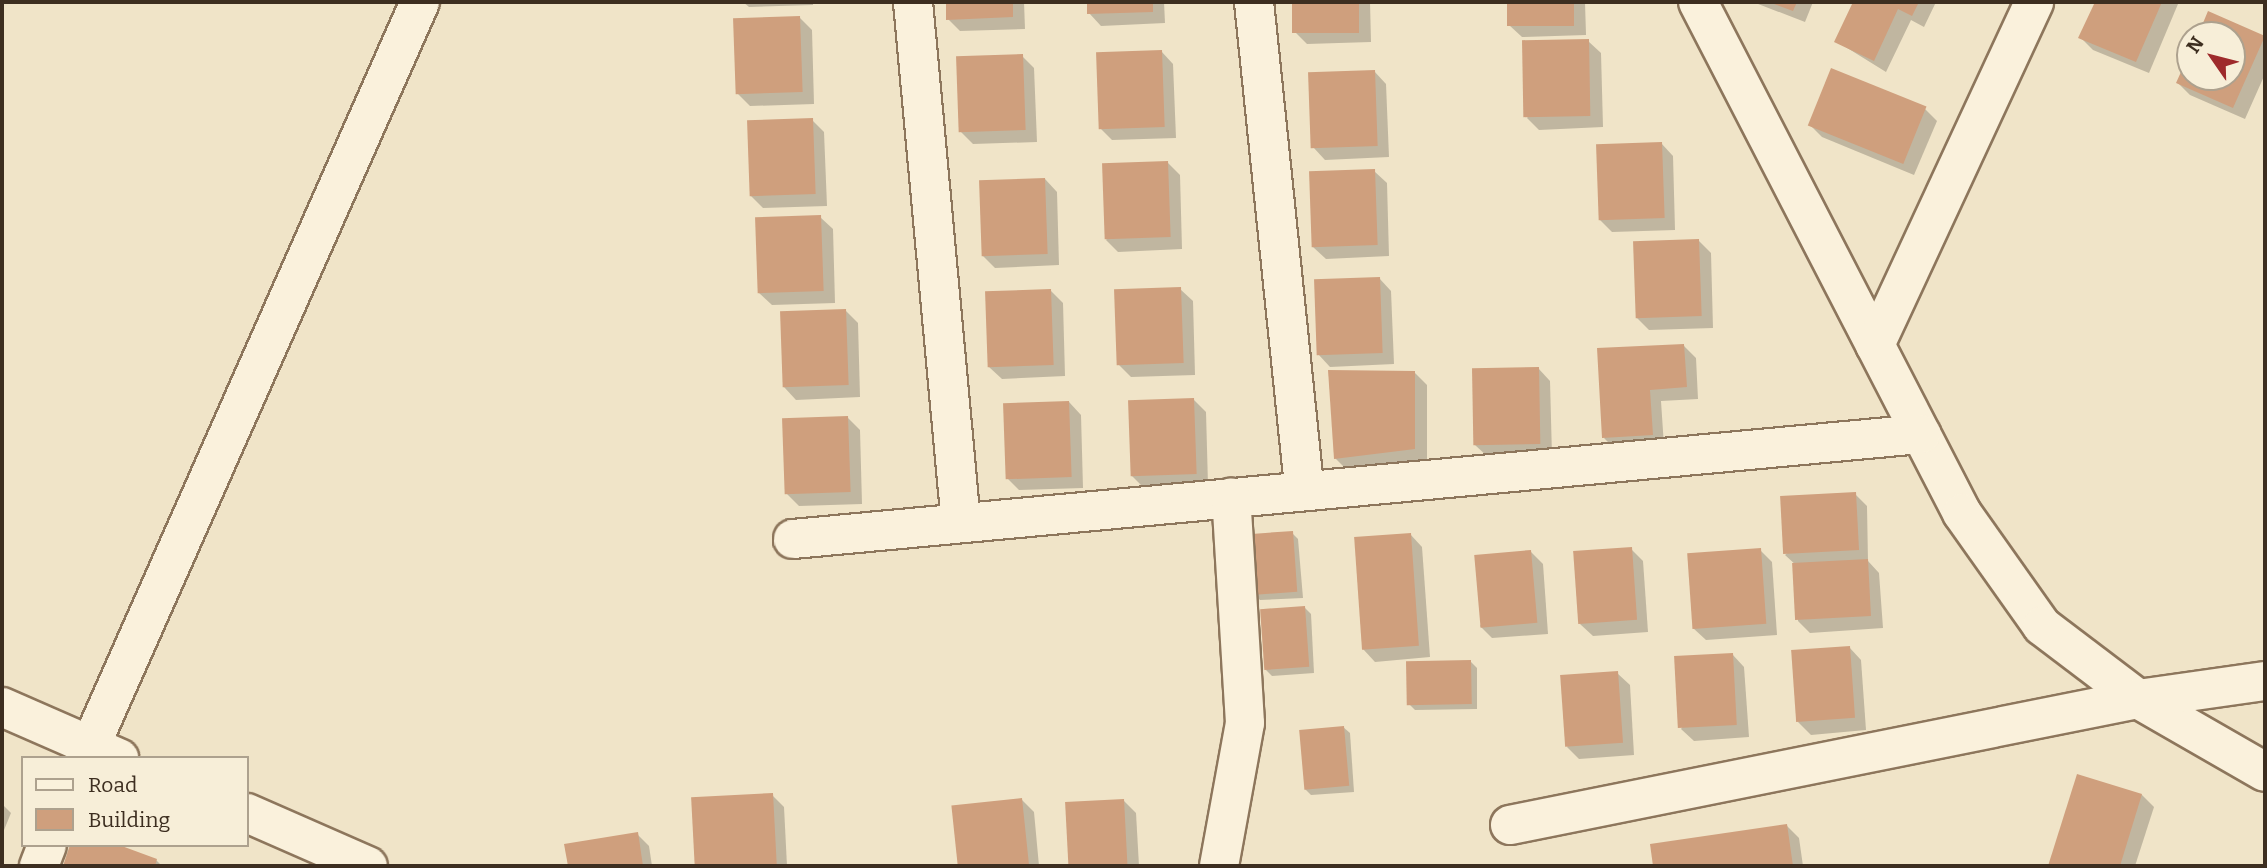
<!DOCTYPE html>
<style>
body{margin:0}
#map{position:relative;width:2267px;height:868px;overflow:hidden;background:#f0e4c8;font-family:Bitter,serif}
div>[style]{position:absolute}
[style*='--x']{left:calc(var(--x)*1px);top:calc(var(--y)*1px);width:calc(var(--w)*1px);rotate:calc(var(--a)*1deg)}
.shadow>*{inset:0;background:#0003}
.building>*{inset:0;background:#cf9f7d;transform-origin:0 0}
.roads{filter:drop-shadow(2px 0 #8d765c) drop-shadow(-2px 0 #8d765c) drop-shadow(0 2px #8d765c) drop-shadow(0 -2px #8d765c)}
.street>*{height:38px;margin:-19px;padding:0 19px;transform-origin:19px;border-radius:19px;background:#faf1dc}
.secondary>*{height:38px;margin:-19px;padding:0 19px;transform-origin:19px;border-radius:19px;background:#faf1dc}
span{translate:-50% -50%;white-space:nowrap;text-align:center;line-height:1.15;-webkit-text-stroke:6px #f7eed8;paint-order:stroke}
.frame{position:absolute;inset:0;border:4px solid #3d2e20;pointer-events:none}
.legend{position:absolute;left:21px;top:756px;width:228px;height:91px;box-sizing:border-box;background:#f7eed8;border:2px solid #ada18e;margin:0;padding:9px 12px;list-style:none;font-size:21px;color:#3d2e20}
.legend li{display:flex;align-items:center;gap:14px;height:35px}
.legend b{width:35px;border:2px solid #ada18e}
.north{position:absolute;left:2176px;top:21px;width:70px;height:70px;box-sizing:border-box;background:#f7eed8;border:2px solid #ada18e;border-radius:50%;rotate:305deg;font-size:19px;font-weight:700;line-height:28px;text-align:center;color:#3d2e20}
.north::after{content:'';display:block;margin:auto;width:24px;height:32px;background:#9e2a2b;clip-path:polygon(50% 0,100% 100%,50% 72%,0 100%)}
</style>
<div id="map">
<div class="shadow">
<div style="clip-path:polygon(743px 2px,813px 2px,813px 5px,749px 7px)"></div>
<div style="clip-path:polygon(947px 2px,1024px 2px,1025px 29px,960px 31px,948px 19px)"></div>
<div style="clip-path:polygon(1089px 2px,1164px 2px,1165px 23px,1101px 26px,1089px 13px)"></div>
<div style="clip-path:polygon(1294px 2px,1370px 2px,1371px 42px,1307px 44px,1295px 32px)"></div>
<div style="clip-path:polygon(1509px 2px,1585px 2px,1586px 35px,1522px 37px,1509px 25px)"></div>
<div style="clip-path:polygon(1753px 2px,1813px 2px,1805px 22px)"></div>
<div style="clip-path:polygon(1855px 2px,1936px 2px,1924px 27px,1911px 20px,1886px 72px,1836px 41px)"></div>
<div style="clip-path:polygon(2096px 2px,2178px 4px,2149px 73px,2093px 50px,2080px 37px)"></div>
<div style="clip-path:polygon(2209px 13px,2265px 39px,2265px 74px,2245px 119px,2190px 95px,2178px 83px,2190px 57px,2190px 77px,2232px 77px,2232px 35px,2200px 35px)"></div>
<div style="clip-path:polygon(799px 17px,812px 30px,814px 104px,750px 106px,738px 94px)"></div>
<div style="clip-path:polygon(1588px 41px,1601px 53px,1603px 127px,1539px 130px,1527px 118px)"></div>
<div style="clip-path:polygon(1161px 51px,1173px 64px,1176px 138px,1112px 140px,1100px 128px)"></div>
<div style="clip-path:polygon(1022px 56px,1034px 68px,1037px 142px,973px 144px,961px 132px)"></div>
<div style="clip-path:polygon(1374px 71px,1386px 84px,1389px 157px,1325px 160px,1313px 147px)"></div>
<div style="clip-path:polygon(1925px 109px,1937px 121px,1914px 175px,1822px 137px,1810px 125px)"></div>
<div style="clip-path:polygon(812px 120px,824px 132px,827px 206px,763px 208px,751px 196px)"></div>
<div style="clip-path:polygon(1661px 143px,1673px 156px,1675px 230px,1612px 232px,1600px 220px)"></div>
<div style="clip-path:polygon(1168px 163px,1180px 175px,1182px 249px,1118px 252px,1106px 240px)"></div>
<div style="clip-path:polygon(1374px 171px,1387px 183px,1389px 256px,1326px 259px,1313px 247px)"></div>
<div style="clip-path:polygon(1045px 179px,1057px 192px,1059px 265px,995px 268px,983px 256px)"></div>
<div style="clip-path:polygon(820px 217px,833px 229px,835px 303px,772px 305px,759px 293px)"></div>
<div style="clip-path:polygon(1699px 241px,1711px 253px,1713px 328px,1649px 330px,1637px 318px)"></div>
<div style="clip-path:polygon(1379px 278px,1391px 291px,1394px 364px,1330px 367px,1318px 354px)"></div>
<div style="clip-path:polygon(1180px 289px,1193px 301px,1195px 375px,1131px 377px,1119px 365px)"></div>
<div style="clip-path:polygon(1051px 291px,1063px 303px,1065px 376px,1002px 379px,989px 367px)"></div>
<div style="clip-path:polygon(846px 311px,858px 323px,860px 397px,796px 400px,784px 387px)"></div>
<div style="clip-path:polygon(1684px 346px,1696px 358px,1698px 399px,1661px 401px,1664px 446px,1616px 450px,1604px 438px)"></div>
<div style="clip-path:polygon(1538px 368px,1550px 381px,1552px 456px,1488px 457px,1475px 445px)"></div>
<div style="clip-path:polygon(1415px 373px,1427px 385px,1427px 461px,1347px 470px,1335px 458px)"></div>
<div style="clip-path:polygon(1194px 400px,1206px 412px,1208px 485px,1144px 488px,1132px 476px)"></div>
<div style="clip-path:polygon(1069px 402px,1081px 415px,1083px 488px,1019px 490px,1007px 478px)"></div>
<div style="clip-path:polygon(848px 418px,860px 430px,862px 504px,799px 506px,787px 494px)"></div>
<div style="clip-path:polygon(1855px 494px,1867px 506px,1868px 561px,1879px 573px,1883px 628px,1810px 633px,1798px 621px,1797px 566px,1785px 555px)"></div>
<div style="clip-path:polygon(1292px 533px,1298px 539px,1303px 598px,1260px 600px,1254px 594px)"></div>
<div style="clip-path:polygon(1410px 534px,1422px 547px,1430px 657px,1375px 662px,1363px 649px)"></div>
<div style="clip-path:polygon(1631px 549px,1643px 561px,1648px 632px,1593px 636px,1580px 624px)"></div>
<div style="clip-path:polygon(1760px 550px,1772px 562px,1777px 635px,1706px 640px,1693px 628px)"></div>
<div style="clip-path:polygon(1531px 552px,1543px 564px,1548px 634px,1492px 638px,1480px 626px)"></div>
<div style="clip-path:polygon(1305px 608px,1311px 614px,1314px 673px,1272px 676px,1266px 670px)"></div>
<div style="clip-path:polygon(1849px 647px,1861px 660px,1866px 730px,1811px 735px,1798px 722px)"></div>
<div style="clip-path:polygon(1732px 654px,1744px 667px,1749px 737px,1694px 741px,1681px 729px)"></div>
<div style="clip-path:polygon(1471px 662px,1477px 668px,1477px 709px,1415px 710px,1409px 704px)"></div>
<div style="clip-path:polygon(1617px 673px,1630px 685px,1634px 755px,1579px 759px,1567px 747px)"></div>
<div style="clip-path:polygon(1343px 727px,1350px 733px,1354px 792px,1311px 795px,1305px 789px)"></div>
<div style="clip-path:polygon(2078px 776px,2142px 795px,2154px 807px,2135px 866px,2050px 866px)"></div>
<div style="clip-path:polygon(772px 795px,784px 807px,787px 866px,696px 866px,692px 799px)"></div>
<div style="clip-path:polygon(1022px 800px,1034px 812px,1039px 866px,959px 866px,953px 808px)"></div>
<div style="clip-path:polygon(1124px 801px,1136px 813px,1139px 866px,1071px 866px,1067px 804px)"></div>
<div style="clip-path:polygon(2px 804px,11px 813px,2px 835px)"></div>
<div style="clip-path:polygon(1787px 826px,1799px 838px,1803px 866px,1655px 866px,1652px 845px)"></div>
<div style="clip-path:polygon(637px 834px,649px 846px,652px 866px,569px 866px,566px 845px)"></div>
<div style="clip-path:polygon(72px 845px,156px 860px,162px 866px,65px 866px)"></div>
</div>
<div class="building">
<div style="clip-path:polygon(946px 2px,1013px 2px,1013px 17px,946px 20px)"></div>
<div style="clip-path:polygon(1087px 2px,1153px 2px,1153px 12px,1087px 14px)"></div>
<div style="left:1292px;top:2px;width:67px;height:31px"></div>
<div style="left:1507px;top:2px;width:67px;height:24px"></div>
<div style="clip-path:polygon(1769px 2px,1797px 2px,1793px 11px)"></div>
<div style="clip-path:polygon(1853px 2px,1919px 2px,1912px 16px,1898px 9px,1874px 61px,1834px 42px)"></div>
<div style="clip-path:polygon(2095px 2px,2162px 2px,2136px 62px,2078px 38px)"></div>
<div style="clip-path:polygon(2208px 11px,2265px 36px,2233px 108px,2176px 83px,2190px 52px,2190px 77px,2232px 77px,2232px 35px,2198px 35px)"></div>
<div style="left:800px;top:16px;width:76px;height:67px;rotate:88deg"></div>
<div style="left:1589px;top:39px;width:77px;height:67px;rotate:89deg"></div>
<div style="left:1162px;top:50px;width:77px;height:66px;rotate:88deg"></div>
<div style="left:1023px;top:54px;width:76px;height:67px;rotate:88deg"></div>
<div style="left:1831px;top:68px;width:103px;height:62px;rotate:22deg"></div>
<div style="left:1375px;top:70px;width:76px;height:67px;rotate:88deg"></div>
<div style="left:813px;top:118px;width:76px;height:66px;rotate:88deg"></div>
<div style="left:1662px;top:142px;width:76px;height:66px;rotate:88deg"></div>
<div style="left:1168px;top:161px;width:76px;height:66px;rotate:88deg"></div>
<div style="left:1375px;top:169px;width:76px;height:66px;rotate:88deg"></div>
<div style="left:1045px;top:178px;width:76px;height:66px;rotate:88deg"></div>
<div style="left:821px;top:215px;width:76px;height:66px;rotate:88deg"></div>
<div style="left:1699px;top:239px;width:77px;height:66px;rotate:88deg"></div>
<div style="left:1380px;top:277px;width:76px;height:66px;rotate:88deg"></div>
<div style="left:1181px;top:287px;width:76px;height:67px;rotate:88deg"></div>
<div style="left:1051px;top:289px;width:76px;height:66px;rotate:88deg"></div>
<div style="left:846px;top:309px;width:76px;height:66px;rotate:88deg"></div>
<div style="clip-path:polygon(1684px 344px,1687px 387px,1650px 390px,1653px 435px,1602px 438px,1597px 348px)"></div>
<div style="left:1539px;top:367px;width:77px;height:67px;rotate:89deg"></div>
<div style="clip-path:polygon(1328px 370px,1415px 371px,1415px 449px,1334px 459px)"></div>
<div style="left:1194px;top:398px;width:76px;height:66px;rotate:88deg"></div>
<div style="left:1069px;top:401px;width:76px;height:66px;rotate:88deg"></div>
<div style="left:848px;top:416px;width:76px;height:66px;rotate:88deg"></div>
<div style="left:1856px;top:492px;width:58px;height:76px;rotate:87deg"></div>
<div style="left:1293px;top:531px;width:61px;height:45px;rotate:86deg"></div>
<div style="left:1411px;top:533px;width:113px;height:57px;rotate:86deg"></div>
<div style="left:1632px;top:547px;width:73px;height:59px;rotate:86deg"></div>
<div style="left:1761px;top:548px;width:76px;height:74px;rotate:86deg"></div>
<div style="left:1531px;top:550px;width:73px;height:57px;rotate:85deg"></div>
<div style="left:1868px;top:559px;width:57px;height:76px;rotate:87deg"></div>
<div style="left:1305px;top:606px;width:61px;height:45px;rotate:86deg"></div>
<div style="left:1850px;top:646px;width:72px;height:59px;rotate:86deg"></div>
<div style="left:1733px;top:653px;width:72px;height:59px;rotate:87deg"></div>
<div style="left:1471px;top:660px;width:44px;height:65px;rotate:89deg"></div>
<div style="left:1618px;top:671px;width:72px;height:58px;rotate:86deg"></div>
<div style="left:1344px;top:726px;width:60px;height:45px;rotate:85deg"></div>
<div style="clip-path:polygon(2077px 774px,2142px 794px,2120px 866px,2048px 866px)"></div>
<div style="left:773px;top:793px;width:73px;height:82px;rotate:87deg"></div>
<div style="left:1022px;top:798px;width:68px;height:71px;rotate:84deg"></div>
<div style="left:1124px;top:799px;width:67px;height:59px;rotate:87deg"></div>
<div style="clip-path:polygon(1787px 824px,1793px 866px,1653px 866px,1650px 844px)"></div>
<div style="clip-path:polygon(638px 832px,643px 866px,568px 866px,564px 844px)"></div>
<div style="clip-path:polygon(70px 845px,119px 845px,157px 859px,155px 866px,63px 866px)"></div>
</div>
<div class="roads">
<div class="street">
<div style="--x:913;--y:2;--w:523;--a:84.74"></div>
<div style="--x:1254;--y:2;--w:491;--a:84.1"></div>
<div style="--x:1698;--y:2;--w:575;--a:62.68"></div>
<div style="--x:1962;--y:513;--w:138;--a:54.7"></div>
<div style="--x:2042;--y:626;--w:121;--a:37.2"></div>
<div style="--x:2138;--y:699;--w:146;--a:29.9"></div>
<div style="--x:1875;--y:345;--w:378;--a:-65.1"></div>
<div style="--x:793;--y:539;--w:1133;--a:-5.32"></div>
<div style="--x:2;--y:707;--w:128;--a:23.6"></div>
<div style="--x:85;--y:758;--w:827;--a:-66.1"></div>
<div style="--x:247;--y:813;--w:132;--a:23.7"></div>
<div style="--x:39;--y:866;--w:22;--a:-69"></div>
<div style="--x:1219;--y:866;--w:145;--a:-79.7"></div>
<div style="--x:1245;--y:723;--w:226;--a:-93.5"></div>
</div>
<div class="secondary">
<div style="--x:1510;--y:825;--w:641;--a:-11.35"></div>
<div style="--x:2138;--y:699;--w:128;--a:-8.1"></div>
</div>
</div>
<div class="frame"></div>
<ul class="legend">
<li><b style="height:9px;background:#faf1dc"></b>Road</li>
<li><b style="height:19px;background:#cf9f7d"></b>Building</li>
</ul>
<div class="north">N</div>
</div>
